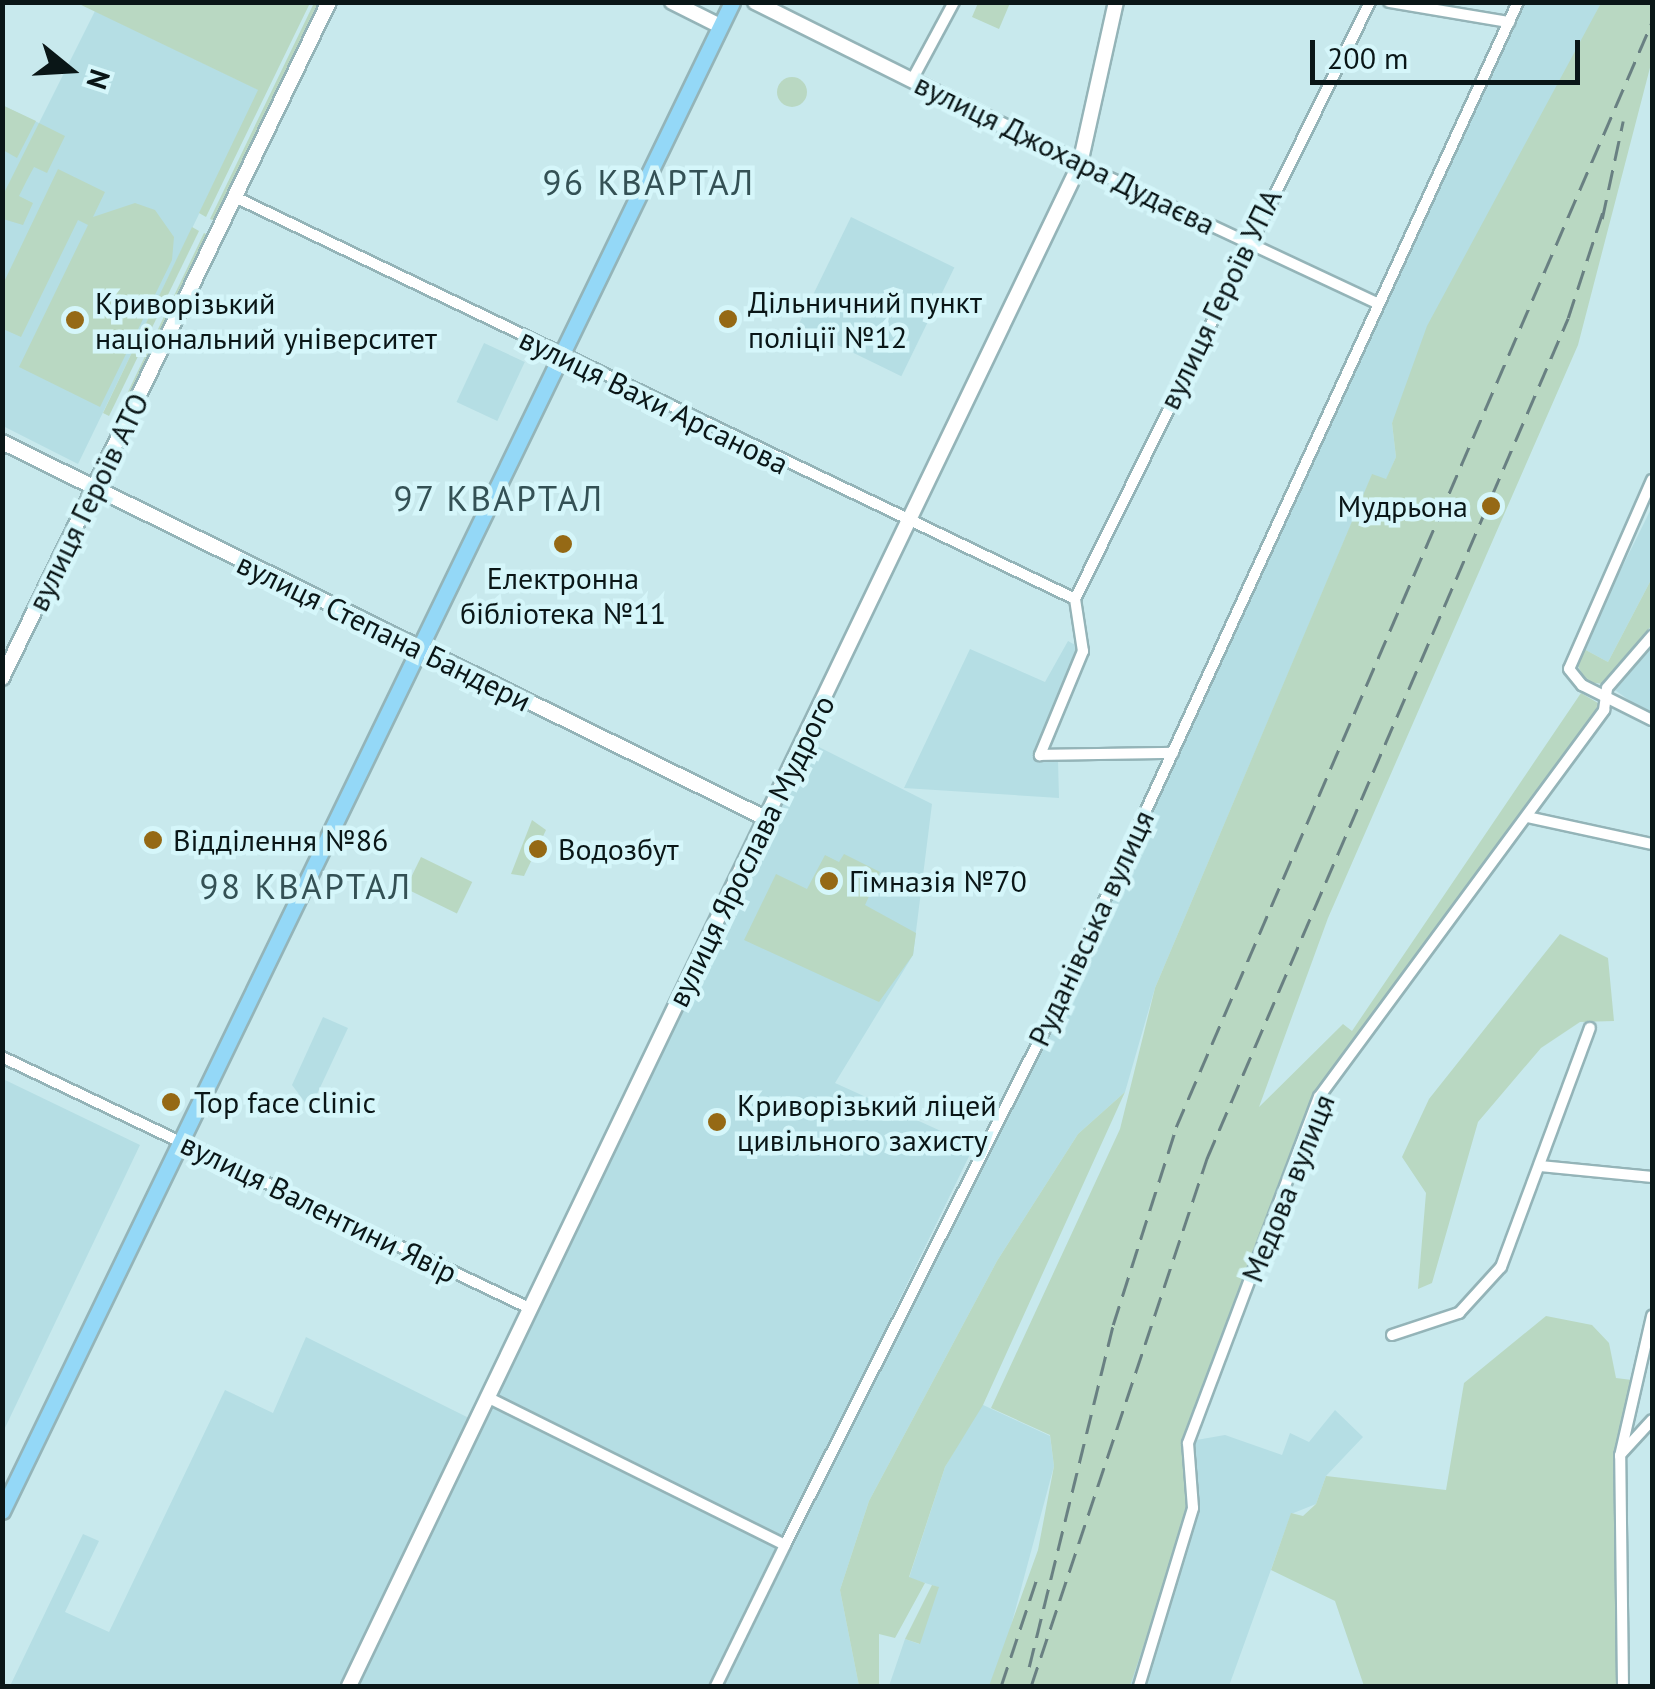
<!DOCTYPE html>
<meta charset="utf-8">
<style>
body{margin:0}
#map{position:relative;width:1655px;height:1689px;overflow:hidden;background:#c8e9ed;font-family:"PT Sans",sans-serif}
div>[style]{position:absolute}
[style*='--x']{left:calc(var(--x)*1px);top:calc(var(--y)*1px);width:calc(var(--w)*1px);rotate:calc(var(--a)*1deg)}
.built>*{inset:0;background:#b5dee4;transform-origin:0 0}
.green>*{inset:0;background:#b9d8c2;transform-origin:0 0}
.round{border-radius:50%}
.roads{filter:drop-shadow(2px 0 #94b4b8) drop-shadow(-2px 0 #94b4b8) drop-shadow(0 2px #94b4b8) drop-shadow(0 -2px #94b4b8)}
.street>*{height:10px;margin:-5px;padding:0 5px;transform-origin:5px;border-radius:5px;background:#fff}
.secondary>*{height:14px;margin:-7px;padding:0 7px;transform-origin:7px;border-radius:7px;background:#fff}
.primary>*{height:15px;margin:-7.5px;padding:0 7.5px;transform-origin:7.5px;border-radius:7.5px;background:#94d8f7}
.rail>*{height:2.5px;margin-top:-1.25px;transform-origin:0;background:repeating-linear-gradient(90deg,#698082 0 20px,transparent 0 30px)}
.dots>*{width:28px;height:28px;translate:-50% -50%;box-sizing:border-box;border:5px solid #d5f6fa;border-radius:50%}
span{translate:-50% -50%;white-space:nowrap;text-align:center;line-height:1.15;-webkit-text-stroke:9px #d5f6fa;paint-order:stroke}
.street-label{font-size:30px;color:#0a1617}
.poi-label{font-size:30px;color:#0a1617}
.left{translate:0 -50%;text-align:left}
.right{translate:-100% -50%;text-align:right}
.quarter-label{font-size:35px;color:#345155;letter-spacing:2.5px}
.frame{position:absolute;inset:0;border:5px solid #0a1617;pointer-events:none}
.north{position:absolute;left:20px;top:20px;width:100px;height:100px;-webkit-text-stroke:8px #d5f6fa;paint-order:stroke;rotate:108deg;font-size:28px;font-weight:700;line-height:40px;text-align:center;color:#0a1617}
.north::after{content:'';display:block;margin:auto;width:35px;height:45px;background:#0a1617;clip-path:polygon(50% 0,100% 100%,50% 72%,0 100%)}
.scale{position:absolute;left:1310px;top:40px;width:270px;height:45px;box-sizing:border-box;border:5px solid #0a1617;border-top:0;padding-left:12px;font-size:30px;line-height:35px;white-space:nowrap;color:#0a1617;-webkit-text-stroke:8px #d5f6fa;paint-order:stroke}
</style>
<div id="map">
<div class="built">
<div style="clip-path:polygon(1520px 3px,1601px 3px,1392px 423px,1396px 457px,1386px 480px,1372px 475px,1155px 988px,1125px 1092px,1078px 1134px,997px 1261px,869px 1501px,840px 1590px,859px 1686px,720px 1686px,973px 1176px)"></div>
<div style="clip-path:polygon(95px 11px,259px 90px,78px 464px,3px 426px,2px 105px,39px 123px)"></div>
<div style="left:851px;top:217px;width:115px;height:121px;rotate:26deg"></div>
<div style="left:484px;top:343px;width:45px;height:65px;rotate:25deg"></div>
<div style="clip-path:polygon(1652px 507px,1652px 578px,1608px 662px,1582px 648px)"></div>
<div style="clip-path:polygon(1068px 641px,1086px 651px,1038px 751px,1058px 760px,1059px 798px,904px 788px,970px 649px,1045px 682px)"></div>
<div style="clip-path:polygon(1652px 646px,1652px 717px,1615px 690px)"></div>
<div style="clip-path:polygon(805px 740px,932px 804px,913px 955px,835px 1083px,974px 1146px,712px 1686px,10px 1686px,83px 1534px,99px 1541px,65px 1612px,109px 1632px,225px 1390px,273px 1413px,306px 1337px,477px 1422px)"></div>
<div style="clip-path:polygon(323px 1017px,348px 1028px,310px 1109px,292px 1085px)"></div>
<div style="clip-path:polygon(3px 1079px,140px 1145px,3px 1432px)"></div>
<div style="clip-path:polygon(981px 1404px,1050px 1436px,1054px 1466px,1000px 1667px,989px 1686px,889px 1686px,905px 1639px,919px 1644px,938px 1587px,909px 1578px,945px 1467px)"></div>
<div style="clip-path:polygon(1335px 1410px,1363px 1437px,1326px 1476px,1316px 1504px,1291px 1514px,1229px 1686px,1130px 1686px,1190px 1483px,1185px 1442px,1225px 1435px,1282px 1455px,1290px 1433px,1309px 1442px)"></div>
</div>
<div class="green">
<div style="clip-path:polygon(77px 3px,310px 3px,206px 217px,199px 213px,258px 90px)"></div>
<div style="clip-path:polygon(314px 3px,321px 3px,215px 221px,210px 219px)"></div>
<div style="clip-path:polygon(978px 3px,1010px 3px,999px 29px,972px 17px)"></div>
<div style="clip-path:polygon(1601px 3px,1652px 3px,1652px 60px,1578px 345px,1328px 918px,1259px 1107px,1343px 1024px,1352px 1031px,1581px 693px,1598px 703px,1597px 714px,1316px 1096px,1185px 1442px,1190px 1507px,1130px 1686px,989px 1686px,1038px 1550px,1054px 1466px,1050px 1435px,991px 1408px,1120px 1129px,1155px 988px,1372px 474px,1386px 479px,1396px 457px,1392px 423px,1427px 326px)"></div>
<div class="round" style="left:777px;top:77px;width:30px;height:30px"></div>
<div style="clip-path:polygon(2px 105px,36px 121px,17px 158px,3px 150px)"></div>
<div style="clip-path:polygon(39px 123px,65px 136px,47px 173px,34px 167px,27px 180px,19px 196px,33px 203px,23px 225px,3px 219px,3px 195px)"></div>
<div style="clip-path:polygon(58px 169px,105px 192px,93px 217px,135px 203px,155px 210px,174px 237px,172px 260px,100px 407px,19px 367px,88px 225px,78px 220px,21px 337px,3px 329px,3px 284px)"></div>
<div style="clip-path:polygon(192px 227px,199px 231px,109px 416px,103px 413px)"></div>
<div style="clip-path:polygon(204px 233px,208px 235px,120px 421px,115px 419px)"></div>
<div style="clip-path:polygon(1652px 578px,1652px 625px,1603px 684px,1587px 682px,1576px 663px,1582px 648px,1608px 662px)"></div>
<div style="clip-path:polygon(532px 820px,546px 830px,524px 876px,511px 874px)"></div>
<div style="clip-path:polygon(844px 854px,880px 872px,865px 905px,916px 933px,913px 955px,879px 1002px,744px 940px,776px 874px,807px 889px,825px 855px,839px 862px)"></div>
<div style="left:421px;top:857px;width:57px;height:35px;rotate:26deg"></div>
<div style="clip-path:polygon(1560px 934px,1608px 958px,1614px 1021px,1580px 1022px,1541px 1048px,1478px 1122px,1432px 1283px,1418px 1289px,1426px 1193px,1402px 1157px,1429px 1099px)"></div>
<div style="clip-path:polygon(1125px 1092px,983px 1405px,945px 1467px,909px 1577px,925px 1583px,895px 1638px,879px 1634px,879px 1686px,859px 1686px,840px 1590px,869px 1501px,997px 1261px,1078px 1134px)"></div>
<div style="clip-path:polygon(1546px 1316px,1592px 1325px,1609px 1343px,1616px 1378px,1632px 1380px,1616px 1458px,1619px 1686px,1364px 1686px,1335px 1601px,1271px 1570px,1291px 1513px,1303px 1516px,1316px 1504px,1326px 1476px,1446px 1490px,1464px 1383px)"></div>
<div style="clip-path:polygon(932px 1585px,939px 1587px,920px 1644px,905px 1639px)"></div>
</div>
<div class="roads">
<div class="street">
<div style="--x:1389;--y:2;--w:122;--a:9.5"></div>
<div style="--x:912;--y:80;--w:89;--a:-61.7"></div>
<div style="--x:1080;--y:164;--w:328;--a:25.1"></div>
<div style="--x:235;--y:197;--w:931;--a:25.57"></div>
<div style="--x:1652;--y:480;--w:206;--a:113.7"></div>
<div style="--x:1569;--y:669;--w:21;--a:51"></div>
<div style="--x:1582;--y:685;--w:78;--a:26.6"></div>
<div style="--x:1075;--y:599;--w:666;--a:-63.7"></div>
<div style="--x:1075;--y:599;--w:53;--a:81.3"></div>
<div style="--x:1083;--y:651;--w:113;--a:112.5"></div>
<div style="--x:1040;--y:755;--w:133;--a:-0.9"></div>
<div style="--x:1527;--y:817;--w:128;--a:12.2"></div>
<div style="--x:2;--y:1057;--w:581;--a:25.46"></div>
<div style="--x:1540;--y:1166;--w:113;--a:5.6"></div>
<div style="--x:1392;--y:1335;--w:71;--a:-18.2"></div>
<div style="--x:1459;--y:1313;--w:62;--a:-47.6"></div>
<div style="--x:1501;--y:1267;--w:255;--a:-69.6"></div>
<div style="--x:489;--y:1398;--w:330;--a:26.4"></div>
<div style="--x:785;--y:1545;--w:589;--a:-63.26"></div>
<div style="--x:1050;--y:1019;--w:1120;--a:-65.29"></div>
<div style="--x:1620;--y:1455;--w:47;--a:-47.6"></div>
<div style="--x:716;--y:1686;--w:157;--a:-63.9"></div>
<div style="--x:1139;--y:1686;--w:186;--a:-73.1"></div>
<div style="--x:1193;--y:1508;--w:65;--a:-94.4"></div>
<div style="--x:1188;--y:1443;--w:370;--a:-69.3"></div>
<div style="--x:1319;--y:1097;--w:481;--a:-53.6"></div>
<div style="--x:1604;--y:710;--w:22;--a:-82"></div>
<div style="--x:1607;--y:688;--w:69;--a:-49.1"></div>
<div style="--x:1623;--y:1686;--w:230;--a:-90.7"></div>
<div style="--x:1620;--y:1456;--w:144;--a:-77.1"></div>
</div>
<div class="secondary">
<div style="--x:672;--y:2;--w:54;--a:26.6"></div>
<div style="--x:755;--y:2;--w:363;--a:26.5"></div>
<div style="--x:2;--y:442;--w:853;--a:26.23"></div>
<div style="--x:2;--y:678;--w:751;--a:-64.19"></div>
<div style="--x:349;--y:1686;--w:1688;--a:-64.35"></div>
<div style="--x:1080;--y:164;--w:166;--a:-77.5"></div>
</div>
<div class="primary">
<div style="--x:2;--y:1511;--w:1676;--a:-64.18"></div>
</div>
</div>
<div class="rail">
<div style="--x:1602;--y:219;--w:100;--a:-77.9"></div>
<div style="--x:1029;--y:1667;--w:352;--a:-76.2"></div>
<div style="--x:1113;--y:1325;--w:208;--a:-72.3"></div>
<div style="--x:1176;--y:1127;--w:1203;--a:-66.7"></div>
<div style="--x:1001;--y:1686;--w:111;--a:-71.6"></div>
<div style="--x:1031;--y:1686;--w:557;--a:-71.57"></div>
<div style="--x:1207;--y:1158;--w:914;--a:-66.74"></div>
<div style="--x:1568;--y:318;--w:119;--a:-71.9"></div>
</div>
<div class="dots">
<div style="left:728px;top:319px;background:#956915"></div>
<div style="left:75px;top:320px;background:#956915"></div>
<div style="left:1491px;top:506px;background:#956915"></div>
<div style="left:563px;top:544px;background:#956915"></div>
<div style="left:153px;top:840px;background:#956915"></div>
<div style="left:538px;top:849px;background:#956915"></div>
<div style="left:829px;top:881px;background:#956915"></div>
<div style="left:171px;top:1102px;background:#956915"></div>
<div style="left:717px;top:1122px;background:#956915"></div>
</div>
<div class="street-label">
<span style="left:1065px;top:154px;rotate:26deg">вулиця Джохара Дудаєва</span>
<span style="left:1220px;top:299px;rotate:-64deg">вулиця Героїв УПА</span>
<span style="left:654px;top:401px;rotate:26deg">вулиця Вахи Арсанова</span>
<span style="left:88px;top:502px;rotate:-64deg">вулиця Героїв АТО</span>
<span style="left:384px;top:632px;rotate:26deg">вулиця Степана Бандери</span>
<span style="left:751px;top:851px;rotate:-64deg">вулиця Ярослава Мудрого</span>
<span style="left:1091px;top:928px;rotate:-65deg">Руданівська вулиця</span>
<span style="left:1288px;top:1188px;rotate:-68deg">Медова вулиця</span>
<span style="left:319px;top:1208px;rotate:26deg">вулиця Валентини Явір</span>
</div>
<div class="poi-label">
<span class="left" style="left:748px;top:319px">Дільничний пункт<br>поліції №12</span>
<span class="left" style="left:95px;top:320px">Криворізький<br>національний університет</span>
<span class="right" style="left:1468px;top:506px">Мудрьона</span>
<span style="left:563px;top:595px">Електронна<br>бібліотека №11</span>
<span class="left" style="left:173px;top:840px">Відділення №86</span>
<span class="left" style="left:558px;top:849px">Водозбут</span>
<span class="left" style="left:849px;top:881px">Гімназія №70</span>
<span class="left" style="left:194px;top:1102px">Top face clinic</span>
<span class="left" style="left:737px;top:1122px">Криворізький ліцей<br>цивільного захисту</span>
</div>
<div class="quarter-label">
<span style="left:649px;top:182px">96 КВАРТАЛ</span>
<span style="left:499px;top:498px">97 КВАРТАЛ</span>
<span style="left:306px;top:886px">98 КВАРТАЛ</span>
</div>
<div class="frame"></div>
<div class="north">N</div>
<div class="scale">200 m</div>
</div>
